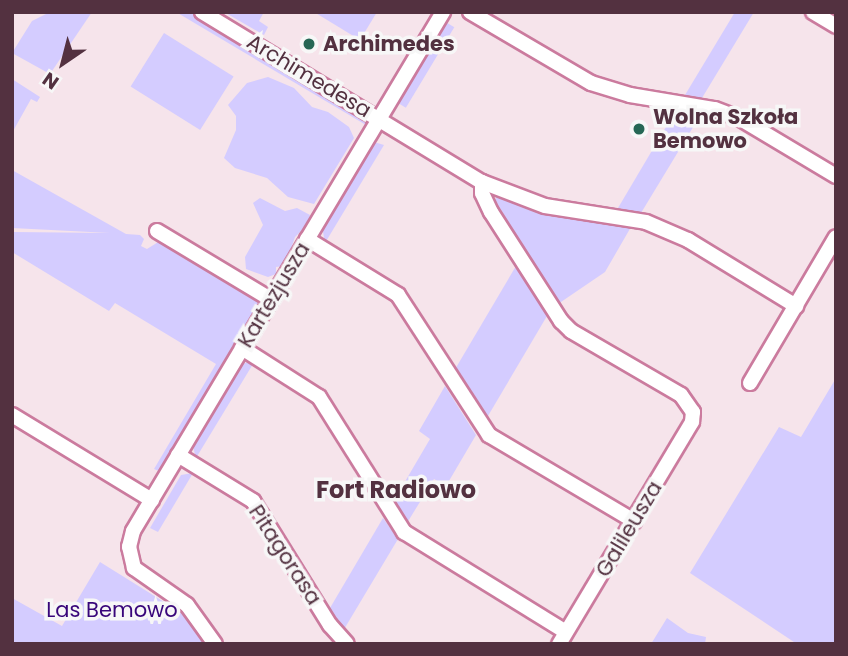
<!DOCTYPE html>
<meta charset="utf-8">
<style>
body{margin:0}
#map{position:relative;width:848px;height:656px;overflow:hidden;background:#f6e4eb;font-family:Poppins,sans-serif}
div>[style]{position:absolute}
[style*='--x']{left:calc(var(--x)*1px);top:calc(var(--y)*1px);width:calc(var(--w)*1px);rotate:calc(var(--a)*1deg)}
.green>*{inset:0;background:#d4ccff;transform-origin:0 0}
.roads{filter:drop-shadow(2px 0 #cb7b9e) drop-shadow(-2px 0 #cb7b9e) drop-shadow(0 2px #cb7b9e) drop-shadow(0 -2px #cb7b9e)}
.minor>*{height:14px;margin:-7px;padding:0 7px;transform-origin:7px;border-radius:7px;background:#fff}
.dots>*{width:19px;height:19px;translate:-50% -50%;box-sizing:border-box;border:4px solid #f7f7f7;border-radius:50%}
span{translate:-50% -50%;white-space:nowrap;text-align:center;line-height:1.15;-webkit-text-stroke:7px #f7f7f7;paint-order:stroke}
.poi-label{font-size:21px;color:#533140;font-weight:700}
.left{translate:0 -50%;text-align:left}
.street-label{font-size:21px;color:#533140}
.park-label{font-size:21px;color:#38067a}
.quarter-label{font-size:24px;color:#533140;font-weight:700}
.frame{position:absolute;inset:0;border:14px solid #533140;pointer-events:none}
.north{position:absolute;left:28px;top:28px;width:70px;height:70px;-webkit-text-stroke:5px #f7f7f7;paint-order:stroke;rotate:215deg;font-size:19px;font-weight:700;line-height:28px;text-align:center;color:#533140}
.north::after{content:'';display:block;margin:auto;width:24px;height:32px;background:#533140;clip-path:polygon(50% 0,100% 100%,50% 72%,0 100%)}
</style>
<div id="map">
<div class="green">
<div style="clip-path:polygon(50px 12px,92px 12px,50px 74px,12px 53px,32px 21px)"></div>
<div style="clip-path:polygon(176px 12px,190px 12px,362px 115px,366px 125px)"></div>
<div style="clip-path:polygon(224px 12px,264px 12px,259px 21px,268px 27px,264px 35px)"></div>
<div style="clip-path:polygon(314px 12px,377px 12px,360px 40px)"></div>
<div style="clip-path:polygon(735px 12px,754px 12px,702px 98px,685px 95px)"></div>
<div style="left:444px;top:21px;width:12px;height:94px;rotate:31deg"></div>
<div style="left:164px;top:33px;width:82px;height:63px;rotate:32deg"></div>
<div style="clip-path:polygon(268px 77px,294px 88px,312px 107px,328px 112px,349px 127px,354px 138px,314px 204px,288px 197px,267px 178px,235px 168px,224px 158px,236px 130px,236px 116px,228px 105px,247px 83px)"></div>
<div style="clip-path:polygon(12px 79px,40px 97px,37px 102px,31px 99px,12px 133px)"></div>
<div style="clip-path:polygon(676px 110px,701px 114px,641px 213px,618px 208px)"></div>
<div style="clip-path:polygon(374px 142px,384px 145px,325px 243px,322px 226px)"></div>
<div style="clip-path:polygon(12px 170px,126px 234px,140px 235px,144px 239px,141px 246px,147px 249px,163px 239px,265px 298px,171px 458px,168px 457px,159px 471px,154px 469px,216px 364px,115px 303px,109px 311px,12px 252px,12px 232px,110px 233px,12px 228px)"></div>
<div style="clip-path:polygon(497px 197px,549px 216px,631px 227px,605px 272px,558px 304px,495px 200px)"></div>
<div style="clip-path:polygon(260px 198px,285px 211px,297px 208px,310px 215px,309px 223px,295px 237px,288px 258px,283px 266px,276px 267px,276px 274px,268px 277px,246px 269px,245px 257px,263px 225px,253px 203px)"></div>
<div style="clip-path:polygon(516px 266px,547px 316px,485px 421px,454px 371px)"></div>
<div style="clip-path:polygon(248px 362px,253px 364px,196px 458px,192px 443px,240px 365px)"></div>
<div style="clip-path:polygon(836px 378px,836px 644px,797px 644px,690px 573px,779px 427px,801px 437px)"></div>
<div style="clip-path:polygon(445px 386px,476px 435px,446px 486px,434px 479px,407px 523px,393px 502px,430px 439px,419px 431px)"></div>
<div style="clip-path:polygon(193px 473px,158px 532px,150px 528px,181px 475px)"></div>
<div style="clip-path:polygon(383px 518px,398px 539px,343px 631px,330px 608px)"></div>
<div style="clip-path:polygon(100px 562px,177px 610px,189px 620px,204px 644px,12px 644px,12px 598px,62px 626px)"></div>
<div style="clip-path:polygon(667px 618px,688px 633px,706px 637px,705px 644px,651px 644px)"></div>
</div>
<div class="roads">
<div class="minor">
<div style="--x:202;--y:12;--w:328;--a:31.3"></div>
<div style="--x:482;--y:182;--w:67;--a:20.9"></div>
<div style="--x:545;--y:206;--w:102;--a:9"></div>
<div style="--x:646;--y:222;--w:46;--a:23.2"></div>
<div style="--x:688;--y:240;--w:127;--a:31.4"></div>
<div style="--x:470;--y:12;--w:140;--a:30.4"></div>
<div style="--x:591;--y:83;--w:41;--a:17.1"></div>
<div style="--x:630;--y:95;--w:86;--a:9.4"></div>
<div style="--x:715;--y:109;--w:26;--a:21"></div>
<div style="--x:739;--y:118;--w:113;--a:30.9"></div>
<div style="--x:813;--y:12;--w:27;--a:31"></div>
<div style="--x:482;--y:182;--w:11;--a:90"></div>
<div style="--x:482;--y:193;--w:21;--a:65"></div>
<div style="--x:491;--y:212;--w:130;--a:57.3"></div>
<div style="--x:561;--y:321;--w:14;--a:45"></div>
<div style="--x:571;--y:331;--w:127;--a:30.2"></div>
<div style="--x:681;--y:395;--w:21;--a:55"></div>
<div style="--x:693;--y:412;--w:10;--a:96"></div>
<div style="--x:692;--y:422;--w:259;--a:120.9"></div>
<div style="--x:157;--y:231;--w:132;--a:31"></div>
<div style="--x:307;--y:239;--w:107;--a:31.6"></div>
<div style="--x:398;--y:295;--w:167;--a:57"></div>
<div style="--x:489;--y:435;--w:169;--a:30.7"></div>
<div style="--x:242;--y:348;--w:91;--a:32.5"></div>
<div style="--x:319;--y:397;--w:160;--a:57.8"></div>
<div style="--x:404;--y:532;--w:190;--a:31.7"></div>
<div style="--x:750;--y:383;--w:169;--a:-59.5"></div>
<div style="--x:12;--y:415;--w:164;--a:31.3"></div>
<div style="--x:178;--y:455;--w:88;--a:31.5"></div>
<div style="--x:253;--y:501;--w:146;--a:58.2"></div>
<div style="--x:330;--y:625;--w:25;--a:48"></div>
<div style="--x:215;--y:644;--w:48;--a:-125.7"></div>
<div style="--x:187;--y:605;--w:65;--a:-145.1"></div>
<div style="--x:134;--y:568;--w:22;--a:-103"></div>
<div style="--x:129;--y:547;--w:16;--a:-76"></div>
<div style="--x:133;--y:531;--w:605;--a:-59.15"></div>
</div>
</div>
<div class="dots">
<div style="left:309px;top:44px;background:#266755"></div>
<div style="left:639px;top:129px;background:#266755"></div>
</div>
<div class="poi-label">
<span class="left" style="left:323px;top:44px">Archimedes</span>
<span class="left" style="left:653px;top:129px">Wolna Szkoła<br>Bemowo</span>
</div>
<div class="street-label">
<span style="left:309px;top:76px;rotate:31deg">Archimedesa</span>
<span style="left:274px;top:295px;rotate:-59deg">Kartezjusza</span>
<span style="left:629px;top:529px;rotate:-59deg">Galileusza</span>
<span style="left:285px;top:555px;rotate:57deg">Pitagorasa</span>
</div>
<div class="park-label">
<span style="left:112px;top:610px">Las Bemowo</span>
</div>
<div class="quarter-label">
<span style="left:396px;top:490px">Fort Radiowo</span>
</div>
<div class="frame"></div>
<div class="north">N</div>
</div>
